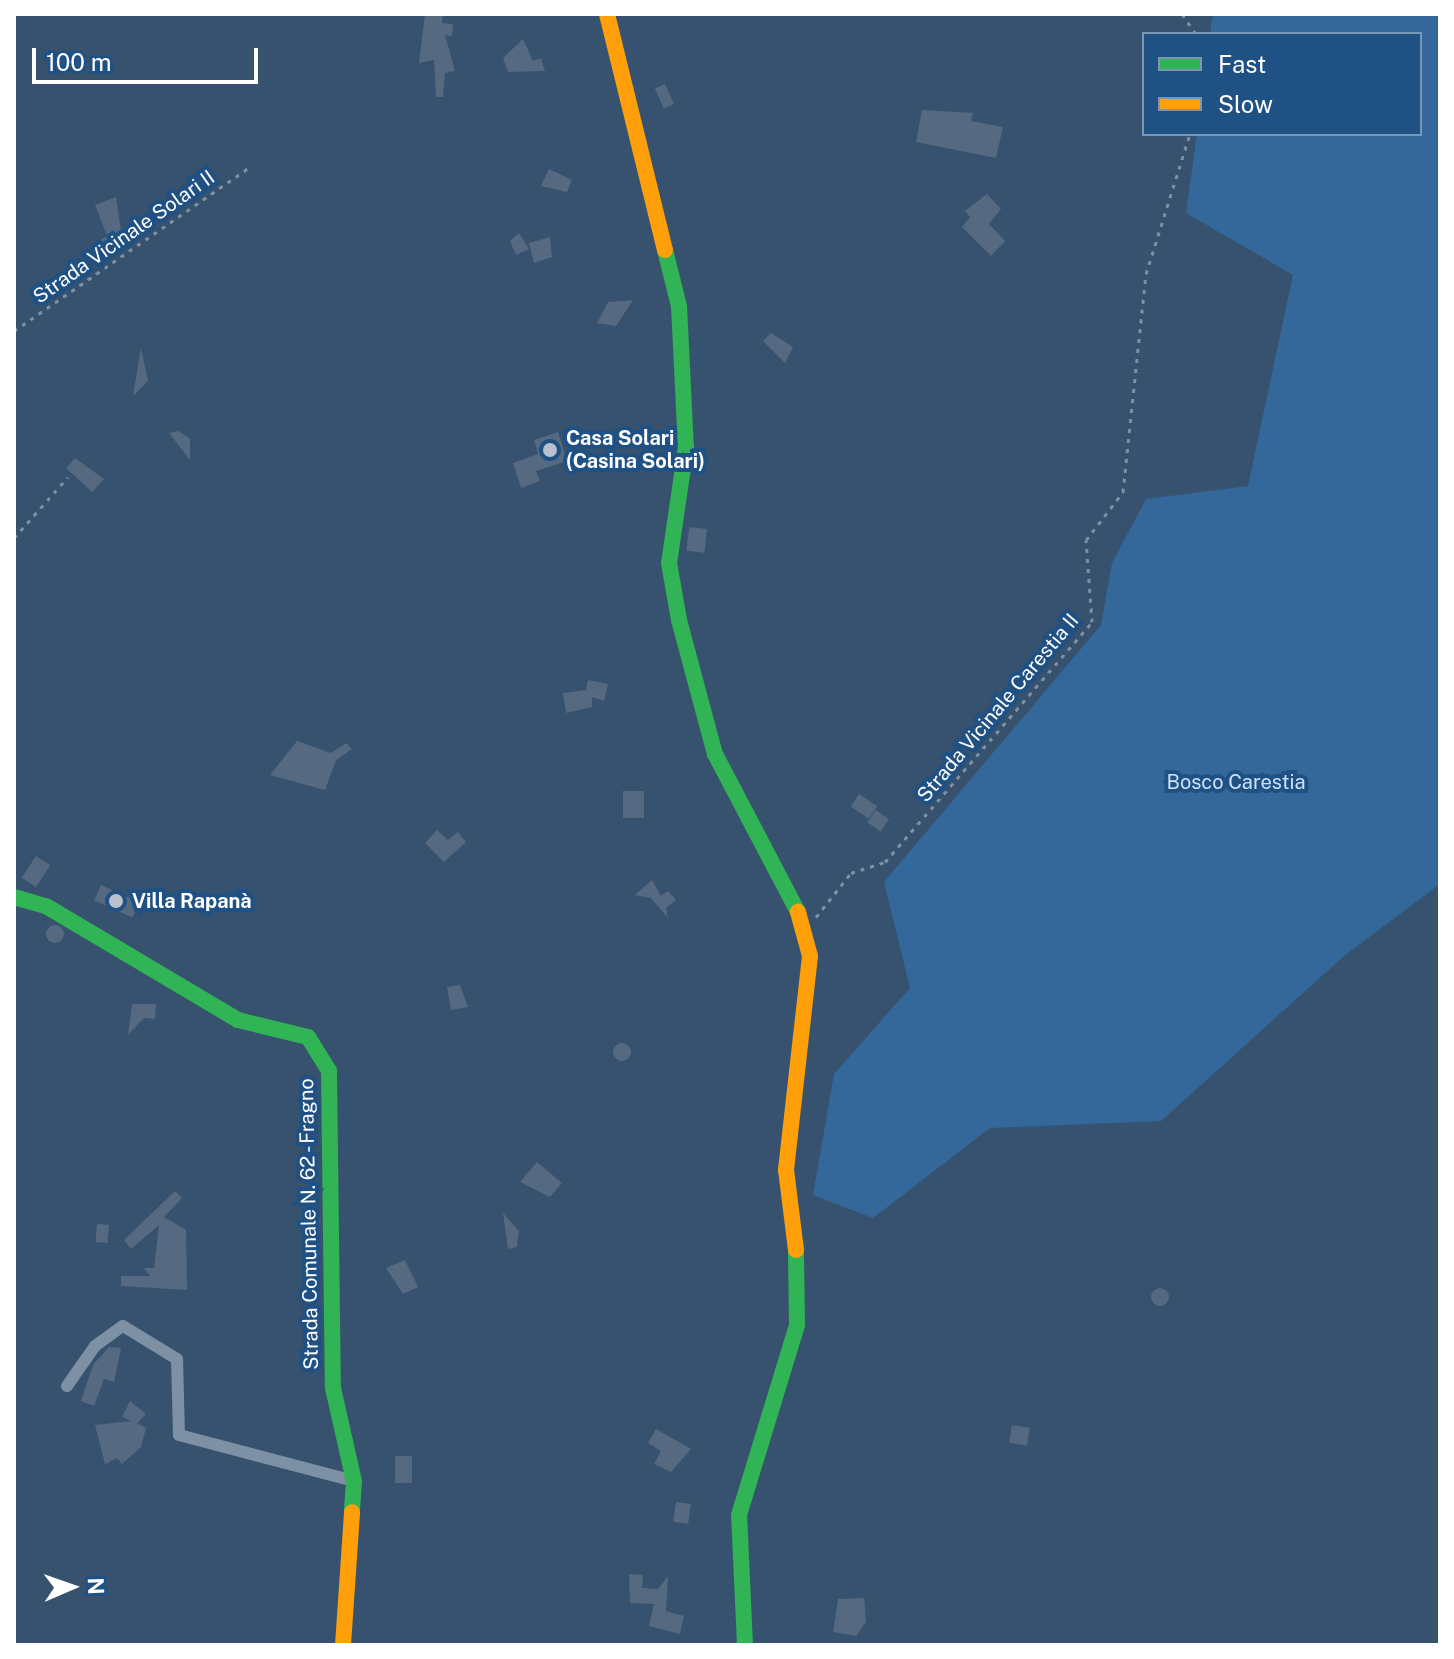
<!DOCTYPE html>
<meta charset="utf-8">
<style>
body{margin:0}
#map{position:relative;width:1454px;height:1659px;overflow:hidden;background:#37526e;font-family:"Public Sans",sans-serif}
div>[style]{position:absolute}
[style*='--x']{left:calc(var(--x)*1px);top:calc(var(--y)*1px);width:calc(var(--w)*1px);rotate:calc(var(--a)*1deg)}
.green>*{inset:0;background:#34689a}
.building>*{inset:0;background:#556a80;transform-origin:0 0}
.round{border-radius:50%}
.path>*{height:3px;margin-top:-1.5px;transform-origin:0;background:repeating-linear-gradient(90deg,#7d90a4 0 4px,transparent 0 10px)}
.street>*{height:12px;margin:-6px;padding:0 6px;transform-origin:6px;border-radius:6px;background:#7d90a4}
.fast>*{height:16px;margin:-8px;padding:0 8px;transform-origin:8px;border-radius:8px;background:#30b455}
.slow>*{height:16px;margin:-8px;padding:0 8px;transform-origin:8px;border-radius:8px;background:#ff9f0a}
.dots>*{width:22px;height:22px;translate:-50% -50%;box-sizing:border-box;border:4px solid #205184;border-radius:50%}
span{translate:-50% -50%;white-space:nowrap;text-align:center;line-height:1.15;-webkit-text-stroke:8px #205184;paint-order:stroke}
.street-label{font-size:20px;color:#fff}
.poi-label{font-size:20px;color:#fff;font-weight:700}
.left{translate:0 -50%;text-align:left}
.park-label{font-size:20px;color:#cce2f7}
.frame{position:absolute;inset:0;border:16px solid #fff;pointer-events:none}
.legend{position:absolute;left:1142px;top:32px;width:280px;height:104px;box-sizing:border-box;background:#205184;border:2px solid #7997b5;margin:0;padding:10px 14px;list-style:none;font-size:24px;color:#fff}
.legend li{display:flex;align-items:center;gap:16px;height:40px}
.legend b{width:40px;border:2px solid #7997b5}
.north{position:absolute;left:32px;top:1547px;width:80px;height:80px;-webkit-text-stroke:6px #205184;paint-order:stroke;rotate:88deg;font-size:22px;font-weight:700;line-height:32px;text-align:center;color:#fff}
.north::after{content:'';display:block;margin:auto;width:28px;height:36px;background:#fff;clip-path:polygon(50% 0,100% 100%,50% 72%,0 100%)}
.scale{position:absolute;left:32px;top:48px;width:226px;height:36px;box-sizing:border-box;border:4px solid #fff;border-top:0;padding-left:10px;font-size:24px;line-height:28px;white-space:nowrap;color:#fff;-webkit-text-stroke:6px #205184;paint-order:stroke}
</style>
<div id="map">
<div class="green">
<div style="clip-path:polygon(1213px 14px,1440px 14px,1440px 884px,1344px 956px,1161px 1121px,990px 1128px,873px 1218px,813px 1195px,834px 1074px,910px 988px,884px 882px,1101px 625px,1112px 563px,1146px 499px,1248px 486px,1293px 275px,1186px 213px,1197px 134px,1420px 134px,1420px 34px,1210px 34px)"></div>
</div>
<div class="building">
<div style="clip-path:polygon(425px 14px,443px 14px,442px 23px,453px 24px,452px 36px,445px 35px,455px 71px,445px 73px,443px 97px,436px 97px,434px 60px,419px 63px)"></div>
<div style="clip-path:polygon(523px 39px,533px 61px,541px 58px,545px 71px,508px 72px,503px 58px)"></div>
<div style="left:665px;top:84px;width:22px;height:11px;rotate:66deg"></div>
<div style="clip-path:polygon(922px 110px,973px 113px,971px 121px,1003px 127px,996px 158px,916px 142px)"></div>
<div style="clip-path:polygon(549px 169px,572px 180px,567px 192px,541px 186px)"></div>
<div style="clip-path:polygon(987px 194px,1001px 209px,989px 224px,1005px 241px,991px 256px,962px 227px,970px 217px,965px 211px)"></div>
<div style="clip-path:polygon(116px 197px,123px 245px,102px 257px,97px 242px,107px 236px,95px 205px)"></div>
<div style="clip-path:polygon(519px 233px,529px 249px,516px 255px,510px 241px)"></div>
<div style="clip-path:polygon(550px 237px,552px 257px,534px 263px,529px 243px)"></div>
<div style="clip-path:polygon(633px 300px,616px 326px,597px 323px,608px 302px)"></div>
<div style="clip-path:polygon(771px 333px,793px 347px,785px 363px,763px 341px)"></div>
<div style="clip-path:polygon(141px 348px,148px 381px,133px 396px)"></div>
<div style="clip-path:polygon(179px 431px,190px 439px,190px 460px,169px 433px)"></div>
<div style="clip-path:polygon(558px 432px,567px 461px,536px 471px,540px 481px,521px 488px,513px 463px,538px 454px,534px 440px)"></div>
<div style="clip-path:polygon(75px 458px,104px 479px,92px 492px,66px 468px)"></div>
<div style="left:689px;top:527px;width:18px;height:24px;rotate:6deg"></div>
<div style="clip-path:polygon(588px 680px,608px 684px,604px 701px,592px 697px,592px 707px,566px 713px,563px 693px,586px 690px)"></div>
<div style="clip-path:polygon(297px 741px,331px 753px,346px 743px,352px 749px,336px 760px,325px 790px,270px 775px)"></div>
<div style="left:623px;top:791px;width:21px;height:27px"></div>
<div style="left:859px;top:794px;width:22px;height:15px;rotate:34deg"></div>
<div style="left:876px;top:810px;width:16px;height:15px;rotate:35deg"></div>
<div style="clip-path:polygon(437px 830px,448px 840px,458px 832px,466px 842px,444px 862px,425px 843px)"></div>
<div style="left:36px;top:856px;width:17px;height:26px;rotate:33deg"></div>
<div style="clip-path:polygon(652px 880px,661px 896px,668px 891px,676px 900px,666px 908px,668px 918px,651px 898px,635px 895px)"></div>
<div style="left:101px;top:885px;width:42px;height:17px;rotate:24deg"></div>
<div class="round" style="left:46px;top:925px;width:18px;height:18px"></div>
<div style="clip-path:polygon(460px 985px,468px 1007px,451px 1010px,447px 987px)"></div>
<div style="clip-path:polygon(132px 1004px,156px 1004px,155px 1019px,144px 1018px,128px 1035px)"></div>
<div class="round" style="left:613px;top:1043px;width:18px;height:18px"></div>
<div style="clip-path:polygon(537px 1162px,562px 1183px,550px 1197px,520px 1182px)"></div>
<div style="clip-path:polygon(175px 1191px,182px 1198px,164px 1217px,186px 1230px,187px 1290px,121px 1286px,121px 1276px,150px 1276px,144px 1268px,154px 1268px,159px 1225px,131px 1249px,124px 1240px)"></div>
<div style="clip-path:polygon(503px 1213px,519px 1231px,517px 1247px,508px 1249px)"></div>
<div style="left:309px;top:1219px;width:11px;height:26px"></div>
<div style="left:97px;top:1224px;width:12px;height:18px;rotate:5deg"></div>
<div style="clip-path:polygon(405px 1260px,418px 1287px,403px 1294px,386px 1268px)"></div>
<div class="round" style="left:1151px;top:1288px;width:18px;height:18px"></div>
<div style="clip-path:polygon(109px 1347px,121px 1348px,114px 1382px,104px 1379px,94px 1406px,81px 1401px,93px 1365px)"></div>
<div style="clip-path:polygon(130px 1401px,146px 1414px,137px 1423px,146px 1428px,141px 1447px,122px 1464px,117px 1458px,105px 1464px,95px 1425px,132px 1421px,122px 1417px)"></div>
<div style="left:1012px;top:1425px;width:18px;height:18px;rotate:9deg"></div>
<div style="clip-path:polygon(656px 1429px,691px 1449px,671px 1472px,654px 1464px,661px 1451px,648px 1443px)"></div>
<div style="left:395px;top:1456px;width:17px;height:27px"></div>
<div style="left:676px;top:1502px;width:15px;height:20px;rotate:8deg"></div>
<div style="clip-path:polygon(629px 1574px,643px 1575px,642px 1588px,658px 1589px,668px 1576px,666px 1611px,684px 1616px,680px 1634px,649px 1626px,654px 1604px,630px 1603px)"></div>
<div style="clip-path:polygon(864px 1598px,866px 1622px,856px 1636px,833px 1632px,838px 1599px)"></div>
</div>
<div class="path">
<div style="--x:1182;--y:14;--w:24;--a:55"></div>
<div style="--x:14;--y:331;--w:289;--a:-34.8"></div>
<div style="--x:14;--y:538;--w:81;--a:-48.5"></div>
<div style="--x:816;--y:917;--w:56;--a:-51.5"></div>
<div style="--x:851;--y:873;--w:36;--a:-18"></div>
<div style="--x:885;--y:862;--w:317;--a:-49.2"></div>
<div style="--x:1092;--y:622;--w:82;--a:-94.2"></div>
<div style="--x:1086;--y:540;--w:61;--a:-52.4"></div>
<div style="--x:1123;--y:492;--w:219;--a:-84"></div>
<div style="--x:1146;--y:274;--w:147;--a:-72.6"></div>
</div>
<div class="street">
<div style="--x:67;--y:1386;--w:49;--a:-55"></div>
<div style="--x:95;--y:1346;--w:34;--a:-36"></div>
<div style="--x:123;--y:1326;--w:63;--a:31.4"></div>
<div style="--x:177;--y:1359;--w:76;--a:88.5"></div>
<div style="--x:179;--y:1435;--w:181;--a:14.7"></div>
</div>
<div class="fast">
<div style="--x:665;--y:250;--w:58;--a:76"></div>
<div style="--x:679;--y:306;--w:141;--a:87.2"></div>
<div style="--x:686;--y:447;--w:117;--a:98.3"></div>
<div style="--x:669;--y:563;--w:58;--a:80"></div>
<div style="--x:679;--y:620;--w:139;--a:75"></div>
<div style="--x:715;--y:754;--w:178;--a:62.3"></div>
<div style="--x:14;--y:897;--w:33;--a:16"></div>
<div style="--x:46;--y:906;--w:223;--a:30.7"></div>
<div style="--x:238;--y:1020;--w:72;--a:13.7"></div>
<div style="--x:308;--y:1037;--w:40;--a:58"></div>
<div style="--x:329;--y:1071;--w:317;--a:89.3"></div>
<div style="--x:333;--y:1388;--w:95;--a:77.3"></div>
<div style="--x:354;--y:1481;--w:31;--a:94"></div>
<div style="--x:745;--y:1645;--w:130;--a:-92.6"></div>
<div style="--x:739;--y:1515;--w:199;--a:-73"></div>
<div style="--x:797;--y:1325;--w:75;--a:-90.8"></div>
</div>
<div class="slow">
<div style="--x:607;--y:14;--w:243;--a:76.2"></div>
<div style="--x:796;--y:1250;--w:81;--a:-97.1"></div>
<div style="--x:786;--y:1170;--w:215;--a:-83.6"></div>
<div style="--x:810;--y:956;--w:46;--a:-105.3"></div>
<div style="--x:343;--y:1645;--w:133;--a:-86.1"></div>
</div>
<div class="dots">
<div style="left:550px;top:450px;background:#b9c2cc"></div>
<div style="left:116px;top:901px;background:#b9c2cc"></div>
</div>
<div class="street-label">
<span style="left:124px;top:237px;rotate:-35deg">Strada Vicinale Solari II</span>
<span style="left:998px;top:708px;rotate:-50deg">Strada Vicinale Carestia II</span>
<span style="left:309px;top:1224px;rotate:-91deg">Strada Comunale N. 62 - Fragno</span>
</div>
<div class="poi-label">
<span class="left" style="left:566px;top:450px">Casa Solari<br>(Casina Solari)</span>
<span class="left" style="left:132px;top:901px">Villa Rapanà</span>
</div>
<div class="park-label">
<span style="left:1236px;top:782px">Bosco Carestia</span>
</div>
<div class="frame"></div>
<ul class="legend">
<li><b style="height:10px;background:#30b455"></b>Fast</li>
<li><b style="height:10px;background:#ff9f0a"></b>Slow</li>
</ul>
<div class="north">N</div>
<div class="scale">100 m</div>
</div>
